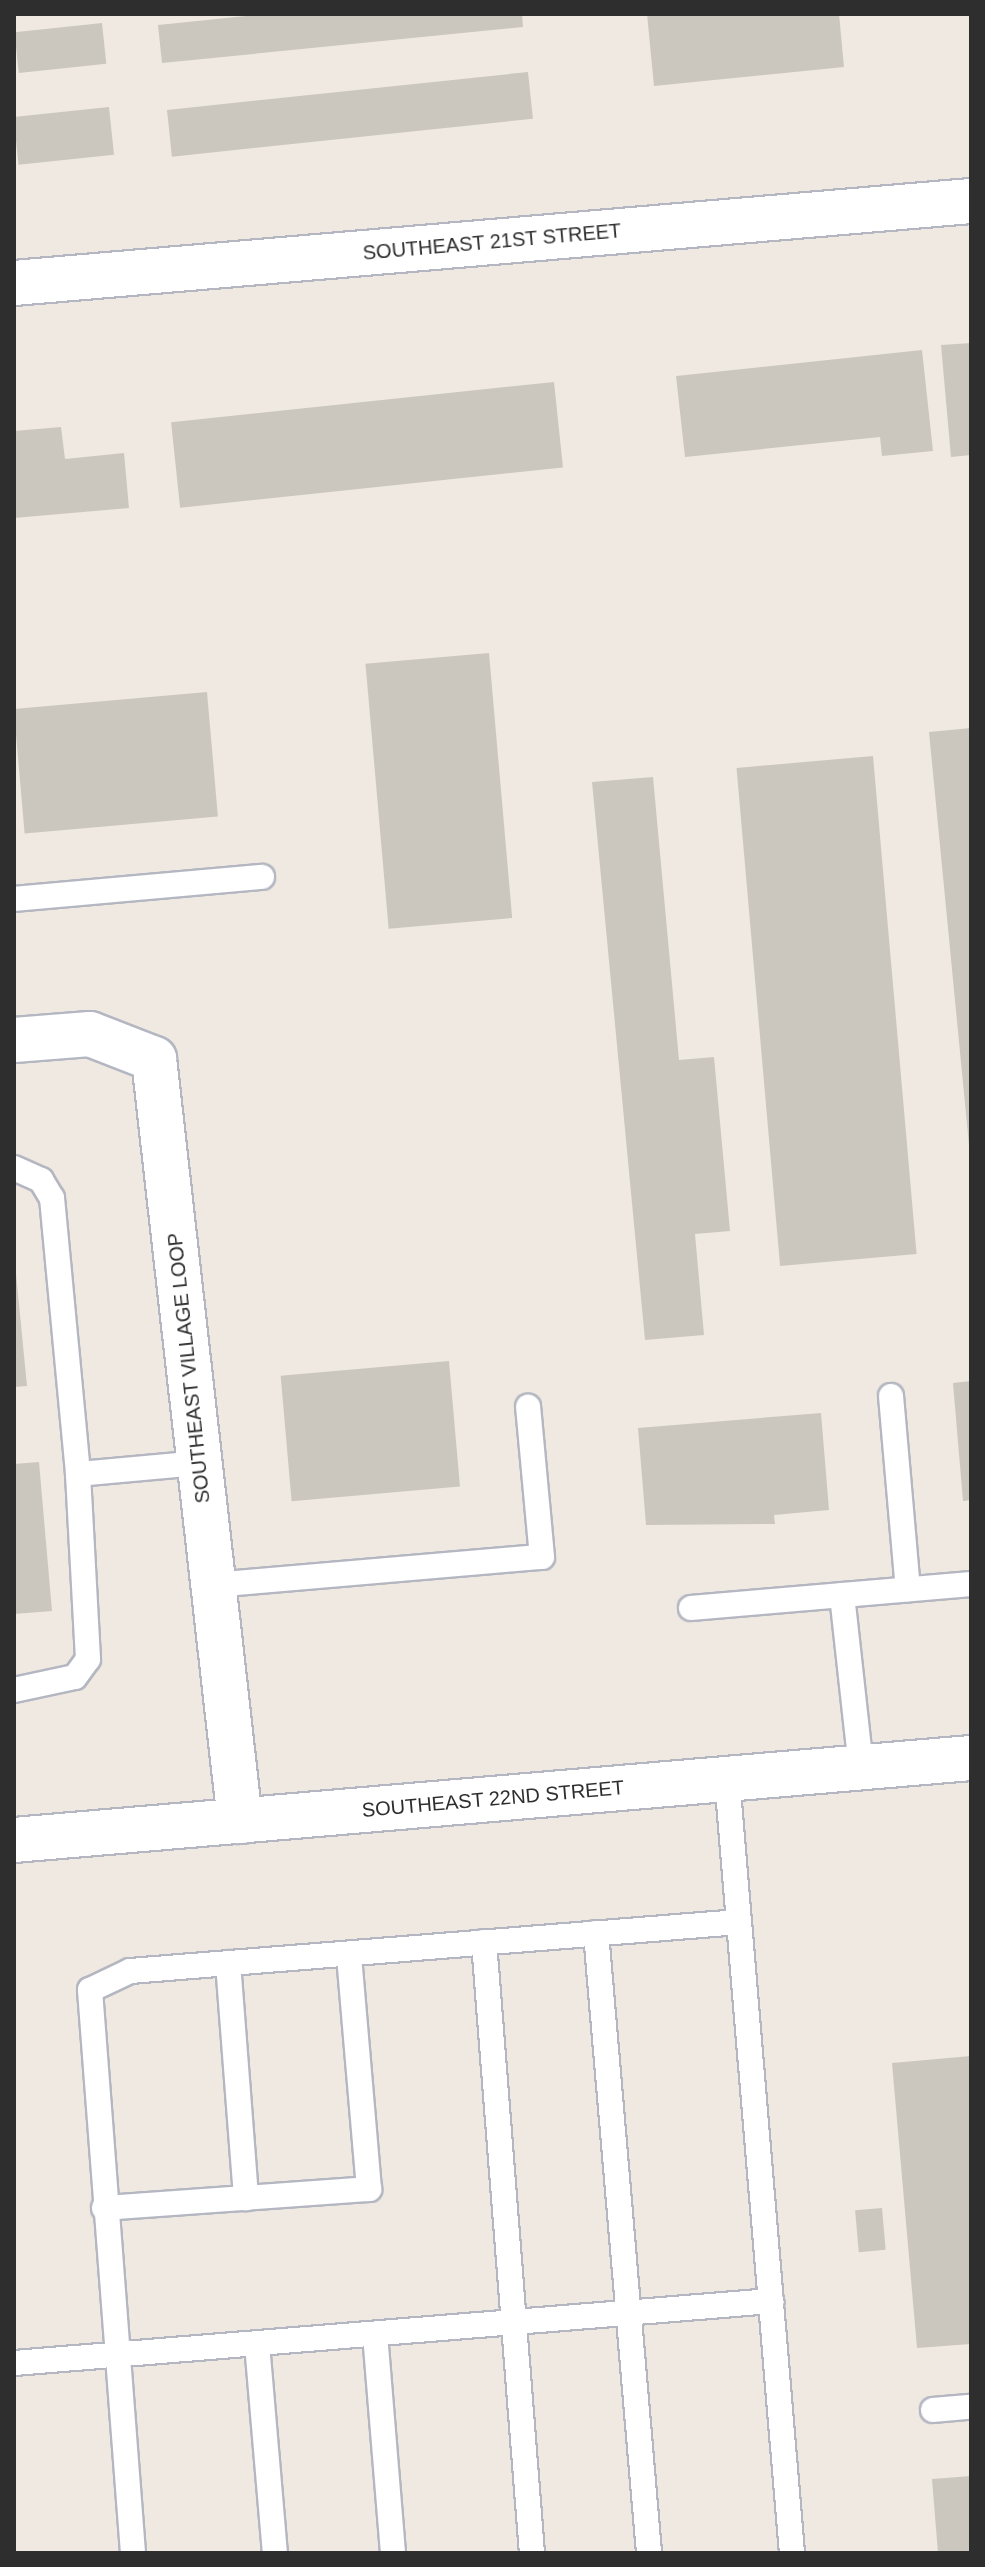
<!DOCTYPE html>
<style>
body{margin:0}
#map{position:relative;width:985px;height:2567px;overflow:hidden;background:#efe9e1;font-family:Helvetica,sans-serif}
div>[style]{position:absolute}
[style*='--x']{left:calc(var(--x)*1px);top:calc(var(--y)*1px);width:calc(var(--w)*1px);rotate:calc(var(--a)*1deg)}
.building>*{inset:0;background:#cbc7bf;transform-origin:0 0}
.roads{filter:drop-shadow(2px 0 #b4b7c1) drop-shadow(-2px 0 #b4b7c1) drop-shadow(0 2px #b4b7c1) drop-shadow(0 -2px #b4b7c1)}
.lane>*{height:24px;margin:-12px;padding:0 12px;transform-origin:12px;border-radius:12px;background:#fff}
.street>*{height:44px;margin:-22px;padding:0 22px;transform-origin:22px;border-radius:22px;background:#fff}
span{translate:-50% -50%;white-space:nowrap;text-align:center;line-height:1.15;-webkit-text-stroke:6px #fff;paint-order:stroke}
.street-label{font-size:20px;color:#2e2e2e}
.frame{position:absolute;inset:0;border:16px solid #2e2e2e;pointer-events:none}
</style>
<div id="map">
<div class="building">
<div style="clip-path:polygon(267px 14px,522px 14px,523px 27px,162px 63px,158px 25px)"></div>
<div style="clip-path:polygon(647px 14px,839px 14px,844px 67px,654px 86px)"></div>
<div style="left:102px;top:23px;width:41px;height:88px;rotate:84deg"></div>
<div style="left:528px;top:72px;width:47px;height:363px;rotate:84deg"></div>
<div style="left:109px;top:107px;width:48px;height:96px;rotate:84deg"></div>
<div style="clip-path:polygon(971px 343px,971px 455px,951px 457px,941px 345px)"></div>
<div style="clip-path:polygon(922px 350px,933px 451px,882px 456px,880px 437px,685px 457px,676px 376px)"></div>
<div style="left:554px;top:382px;width:86px;height:385px;rotate:84deg"></div>
<div style="clip-path:polygon(61px 427px,65px 459px,124px 453px,129px 508px,14px 518px,14px 431px)"></div>
<div style="left:489px;top:653px;width:266px;height:124px;rotate:85deg"></div>
<div style="left:207px;top:692px;width:125px;height:194px;rotate:85deg"></div>
<div style="clip-path:polygon(971px 728px,971px 1145px,969px 1145px,929px 732px)"></div>
<div style="left:873px;top:756px;width:500px;height:137px;rotate:85deg"></div>
<div style="clip-path:polygon(653px 777px,679px 1060px,714px 1057px,730px 1231px,695px 1234px,704px 1335px,645px 1340px,592px 782px)"></div>
<div style="clip-path:polygon(14px 1253px,27px 1386px,14px 1387px)"></div>
<div style="left:449px;top:1361px;width:126px;height:169px;rotate:85deg"></div>
<div style="clip-path:polygon(971px 1381px,971px 1500px,963px 1501px,953px 1383px)"></div>
<div style="clip-path:polygon(821px 1413px,829px 1510px,774px 1515px,775px 1524px,646px 1525px,638px 1428px)"></div>
<div style="clip-path:polygon(39px 1462px,52px 1611px,14px 1614px,14px 1464px)"></div>
<div style="clip-path:polygon(971px 2056px,971px 2344px,917px 2348px,892px 2063px)"></div>
<div style="left:882px;top:2208px;width:42px;height:27px;rotate:85deg"></div>
<div style="clip-path:polygon(971px 2476px,971px 2553px,938px 2553px,932px 2479px)"></div>
</div>
<div class="roads">
<div class="lane">
<div style="--x:14;--y:899;--w:249;--a:-5.1"></div>
<div style="--x:14;--y:1168;--w:30;--a:24"></div>
<div style="--x:41;--y:1180;--w:21;--a:59"></div>
<div style="--x:52;--y:1198;--w:277;--a:84.6"></div>
<div style="--x:78;--y:1474;--w:122;--a:-5.2"></div>
<div style="--x:891;--y:1396;--w:194;--a:85"></div>
<div style="--x:213;--y:1585;--w:330;--a:-4.9"></div>
<div style="--x:542;--y:1557;--w:151;--a:-95.3"></div>
<div style="--x:842;--y:1595;--w:174;--a:83.7"></div>
<div style="--x:691;--y:1608;--w:281;--a:-4.9"></div>
<div style="--x:14;--y:1690;--w:62;--a:-12"></div>
<div style="--x:75;--y:1677;--w:22;--a:-54"></div>
<div style="--x:88;--y:1659;--w:185;--a:-93.1"></div>
<div style="--x:727;--y:1779;--w:777;--a:85.2"></div>
<div style="--x:596;--y:1933;--w:622;--a:85.11"></div>
<div style="--x:484;--y:1942;--w:613;--a:85.51"></div>
<div style="--x:228;--y:1963;--w:236;--a:85.6"></div>
<div style="--x:104;--y:2208;--w:266;--a:-4.1"></div>
<div style="--x:369;--y:2189;--w:236;--a:-94.9"></div>
<div style="--x:375;--y:2334;--w:220;--a:85.3"></div>
<div style="--x:257;--y:2344;--w:210;--a:85.1"></div>
<div style="--x:14;--y:2363;--w:760;--a:-4.68"></div>
<div style="--x:933;--y:2410;--w:38;--a:-5"></div>
<div style="--x:133;--y:2553;--w:565;--a:-94.37"></div>
<div style="--x:90;--y:1990;--w:44;--a:-25.4"></div>
<div style="--x:130;--y:1971;--w:611;--a:-4.6"></div>
</div>
<div class="street">
<div style="--x:14;--y:283;--w:961;--a:-4.9"></div>
<div style="--x:14;--y:1040;--w:76;--a:-4.5"></div>
<div style="--x:90;--y:1034;--w:69;--a:21.3"></div>
<div style="--x:154;--y:1059;--w:767;--a:83.56"></div>
<div style="--x:14;--y:1840;--w:961;--a:-4.9"></div>
</div>
</div>
<div class="street-label">
<span style="left:492px;top:242px;rotate:-5deg">SOUTHEAST 21ST STREET</span>
<span style="left:189px;top:1368px;rotate:-96deg">SOUTHEAST VILLAGE LOOP</span>
<span style="left:493px;top:1799px;rotate:-5deg">SOUTHEAST 22ND STREET</span>
</div>
<div class="frame"></div>
</div>
